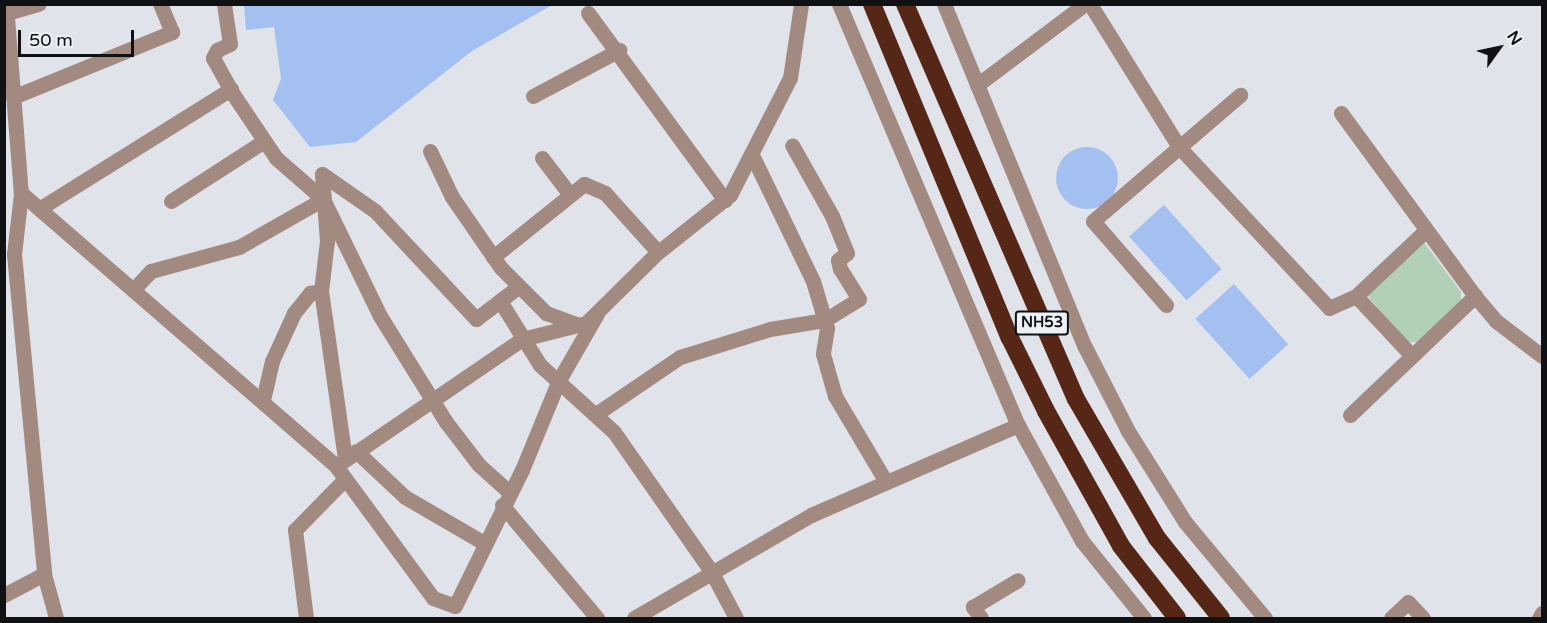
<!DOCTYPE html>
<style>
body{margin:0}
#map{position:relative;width:1547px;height:623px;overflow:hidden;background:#e0e3ea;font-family:"Varela Round",sans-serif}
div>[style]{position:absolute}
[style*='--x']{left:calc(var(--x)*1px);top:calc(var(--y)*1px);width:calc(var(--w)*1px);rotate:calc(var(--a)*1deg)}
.green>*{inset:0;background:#b2d0b5}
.water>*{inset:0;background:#a3c0f0;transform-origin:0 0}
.round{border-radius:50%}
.minor>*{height:15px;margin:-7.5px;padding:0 7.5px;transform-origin:7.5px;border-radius:7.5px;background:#a38a81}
.highway>*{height:18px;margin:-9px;padding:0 9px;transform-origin:9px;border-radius:9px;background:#562617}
span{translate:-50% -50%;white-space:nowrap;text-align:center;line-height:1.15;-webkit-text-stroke:4.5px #edf0f7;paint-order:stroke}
.shield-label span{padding:2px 4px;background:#edf0f7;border:2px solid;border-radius:4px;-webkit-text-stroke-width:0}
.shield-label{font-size:15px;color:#0f1113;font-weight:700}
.frame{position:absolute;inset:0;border:6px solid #0f1113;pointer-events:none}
.north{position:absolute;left:1469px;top:18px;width:60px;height:60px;-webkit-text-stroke:4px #edf0f7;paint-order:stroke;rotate:57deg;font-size:16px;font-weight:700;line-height:24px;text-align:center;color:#0f1113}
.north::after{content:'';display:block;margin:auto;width:21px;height:27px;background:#0f1113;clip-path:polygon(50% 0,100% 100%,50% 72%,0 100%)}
.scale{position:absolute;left:18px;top:30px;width:116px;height:27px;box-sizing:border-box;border:3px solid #0f1113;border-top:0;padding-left:8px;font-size:18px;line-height:21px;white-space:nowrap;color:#0f1113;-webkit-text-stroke:4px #edf0f7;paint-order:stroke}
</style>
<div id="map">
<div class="green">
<div style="clip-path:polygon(1423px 241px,1461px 292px,1461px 303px,1417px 342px,1406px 343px,1367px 295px)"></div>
</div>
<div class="water">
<div style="clip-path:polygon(244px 5px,244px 4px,552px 5px,472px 51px,356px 142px,310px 147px,273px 100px,281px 79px,274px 27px,246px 30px)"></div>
<div class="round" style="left:1056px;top:147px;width:62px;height:62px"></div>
<div style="left:1164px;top:205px;width:86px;height:47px;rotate:48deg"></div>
<div style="left:1234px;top:284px;width:81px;height:52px;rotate:48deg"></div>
</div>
<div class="minor">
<div style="--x:6;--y:4;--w:190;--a:85.5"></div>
<div style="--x:21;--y:193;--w:61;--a:96.5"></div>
<div style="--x:14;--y:254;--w:321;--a:84.6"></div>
<div style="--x:44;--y:574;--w:46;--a:74.7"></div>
<div style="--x:224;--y:4;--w:40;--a:81.5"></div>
<div style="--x:230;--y:44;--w:14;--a:155"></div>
<div style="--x:217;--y:50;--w:9;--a:117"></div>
<div style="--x:213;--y:58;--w:41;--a:60.9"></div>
<div style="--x:233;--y:94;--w:77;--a:56.1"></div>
<div style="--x:276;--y:158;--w:62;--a:41.1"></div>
<div style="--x:323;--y:199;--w:130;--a:64"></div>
<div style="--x:380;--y:316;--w:125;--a:58.1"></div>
<div style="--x:446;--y:422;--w:54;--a:52.5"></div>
<div style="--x:479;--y:465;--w:40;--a:42"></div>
<div style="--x:839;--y:4;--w:457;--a:67"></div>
<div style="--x:1018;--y:425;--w:132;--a:61.1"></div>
<div style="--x:1082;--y:541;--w:99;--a:51.2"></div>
<div style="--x:944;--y:4;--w:371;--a:67.7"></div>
<div style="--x:1085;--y:347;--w:94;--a:62.9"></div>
<div style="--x:1128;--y:431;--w:107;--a:57.9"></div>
<div style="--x:1185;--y:522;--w:125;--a:50.2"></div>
<div style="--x:1090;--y:4;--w:168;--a:58.1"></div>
<div style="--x:1179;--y:147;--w:220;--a:47"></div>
<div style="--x:1329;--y:308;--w:30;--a:-24"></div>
<div style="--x:1356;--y:296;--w:96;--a:-43.3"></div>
<div style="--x:7;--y:13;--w:33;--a:-16"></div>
<div style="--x:588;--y:13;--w:232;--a:53.8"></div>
<div style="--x:977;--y:85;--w:135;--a:-36.9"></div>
<div style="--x:533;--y:96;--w:98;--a:-28.1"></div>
<div style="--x:13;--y:97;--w:172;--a:-22.2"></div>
<div style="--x:172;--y:32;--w:30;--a:-113"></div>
<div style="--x:1341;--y:113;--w:227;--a:53.8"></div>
<div style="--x:1475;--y:296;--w:33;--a:50"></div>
<div style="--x:1496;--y:321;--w:58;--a:37.3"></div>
<div style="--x:430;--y:151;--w:51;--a:64.4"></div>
<div style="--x:452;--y:197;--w:86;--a:55.4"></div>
<div style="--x:501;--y:268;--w:64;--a:45"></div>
<div style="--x:546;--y:313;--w:33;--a:20"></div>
<div style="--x:753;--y:157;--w:138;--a:64.2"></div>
<div style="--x:813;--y:281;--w:49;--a:73.4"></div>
<div style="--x:827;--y:328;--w:26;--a:99"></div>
<div style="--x:823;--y:354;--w:44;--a:74.1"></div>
<div style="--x:835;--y:396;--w:100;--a:59.3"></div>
<div style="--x:542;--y:158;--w:43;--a:52.6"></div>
<div style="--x:21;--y:193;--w:417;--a:40.9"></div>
<div style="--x:336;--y:466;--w:164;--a:53.7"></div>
<div style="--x:433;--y:598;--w:23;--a:20"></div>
<div style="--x:455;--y:606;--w:152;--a:-63.8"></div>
<div style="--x:522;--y:470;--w:97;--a:-67.7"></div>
<div style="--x:559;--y:380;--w:76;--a:-60.1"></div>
<div style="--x:171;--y:201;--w:111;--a:-32.8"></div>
<div style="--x:42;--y:207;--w:223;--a:-32"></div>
<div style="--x:493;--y:257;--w:117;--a:-38.7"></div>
<div style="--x:584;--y:184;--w:23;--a:23"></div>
<div style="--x:605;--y:193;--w:79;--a:48.1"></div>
<div style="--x:134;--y:289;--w:25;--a:-47"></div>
<div style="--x:151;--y:271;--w:91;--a:-15.3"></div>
<div style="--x:239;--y:247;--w:97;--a:-29.7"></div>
<div style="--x:1356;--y:296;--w:82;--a:47"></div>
<div style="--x:500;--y:301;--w:75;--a:58"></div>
<div style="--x:540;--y:365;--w:100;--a:42.2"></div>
<div style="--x:614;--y:432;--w:169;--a:55.1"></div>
<div style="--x:711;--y:571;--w:53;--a:62"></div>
<div style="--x:1166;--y:305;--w:111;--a:-131"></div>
<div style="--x:1093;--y:221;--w:194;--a:-40.6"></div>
<div style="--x:263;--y:400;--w:40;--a:-77"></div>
<div style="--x:272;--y:361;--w:53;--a:-65.4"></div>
<div style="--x:294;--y:313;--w:26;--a:-51"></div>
<div style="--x:310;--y:293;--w:11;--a:-10"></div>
<div style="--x:596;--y:414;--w:102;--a:-34.2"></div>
<div style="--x:680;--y:357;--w:94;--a:-17.3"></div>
<div style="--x:770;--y:329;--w:56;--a:-9.3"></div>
<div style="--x:825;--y:320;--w:40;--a:-32"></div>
<div style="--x:859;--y:299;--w:36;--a:-122"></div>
<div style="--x:840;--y:269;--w:9;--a:-103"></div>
<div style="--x:838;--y:260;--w:11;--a:-38"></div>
<div style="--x:847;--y:253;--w:40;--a:-112"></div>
<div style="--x:832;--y:216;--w:81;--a:-119.4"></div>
<div style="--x:1350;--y:415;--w:173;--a:-43.6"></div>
<div style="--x:356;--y:451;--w:67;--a:43.2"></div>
<div style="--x:405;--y:497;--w:91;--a:30.2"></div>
<div style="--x:345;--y:459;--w:170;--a:-98.1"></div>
<div style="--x:321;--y:291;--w:50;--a:-83.2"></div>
<div style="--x:327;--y:241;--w:67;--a:-94.3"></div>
<div style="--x:322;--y:174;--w:65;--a:34.9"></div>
<div style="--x:375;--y:211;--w:148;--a:46.9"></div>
<div style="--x:476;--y:319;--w:53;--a:-37.3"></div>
<div style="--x:336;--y:466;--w:225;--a:-34.3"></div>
<div style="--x:522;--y:339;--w:66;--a:-14"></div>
<div style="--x:586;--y:323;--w:100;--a:-44.6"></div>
<div style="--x:657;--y:253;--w:93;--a:-38.5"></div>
<div style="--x:730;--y:195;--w:131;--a:-62.9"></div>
<div style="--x:790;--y:78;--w:75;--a:-81.5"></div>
<div style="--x:502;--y:505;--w:148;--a:49.9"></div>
<div style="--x:4;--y:595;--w:45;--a:-27.7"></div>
<div style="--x:306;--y:618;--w:89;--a:-97.1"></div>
<div style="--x:295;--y:530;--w:71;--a:-45.6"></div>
<div style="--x:634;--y:618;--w:205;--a:-30.2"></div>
<div style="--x:811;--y:515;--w:226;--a:-23.5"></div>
<div style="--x:981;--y:618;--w:14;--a:-126"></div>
<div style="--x:973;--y:607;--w:52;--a:-31"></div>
<div style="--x:1391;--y:618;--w:23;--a:-43"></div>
<div style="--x:1408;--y:602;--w:22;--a:47"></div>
<div style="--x:1539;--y:618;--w:6;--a:-59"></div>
</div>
<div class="highway">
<div style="--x:872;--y:4;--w:361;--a:67.6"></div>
<div style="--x:1010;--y:338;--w:81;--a:63.7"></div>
<div style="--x:1046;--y:411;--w:154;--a:60.9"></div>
<div style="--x:1121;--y:546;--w:91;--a:52.1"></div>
<div style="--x:905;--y:4;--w:430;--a:66.6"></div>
<div style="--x:1076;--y:399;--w:161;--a:59.8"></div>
<div style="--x:1157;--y:538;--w:102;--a:51.3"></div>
</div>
<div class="shield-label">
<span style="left:1042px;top:323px">NH53</span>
</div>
<div class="frame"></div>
<div class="north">N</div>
<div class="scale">50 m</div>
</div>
